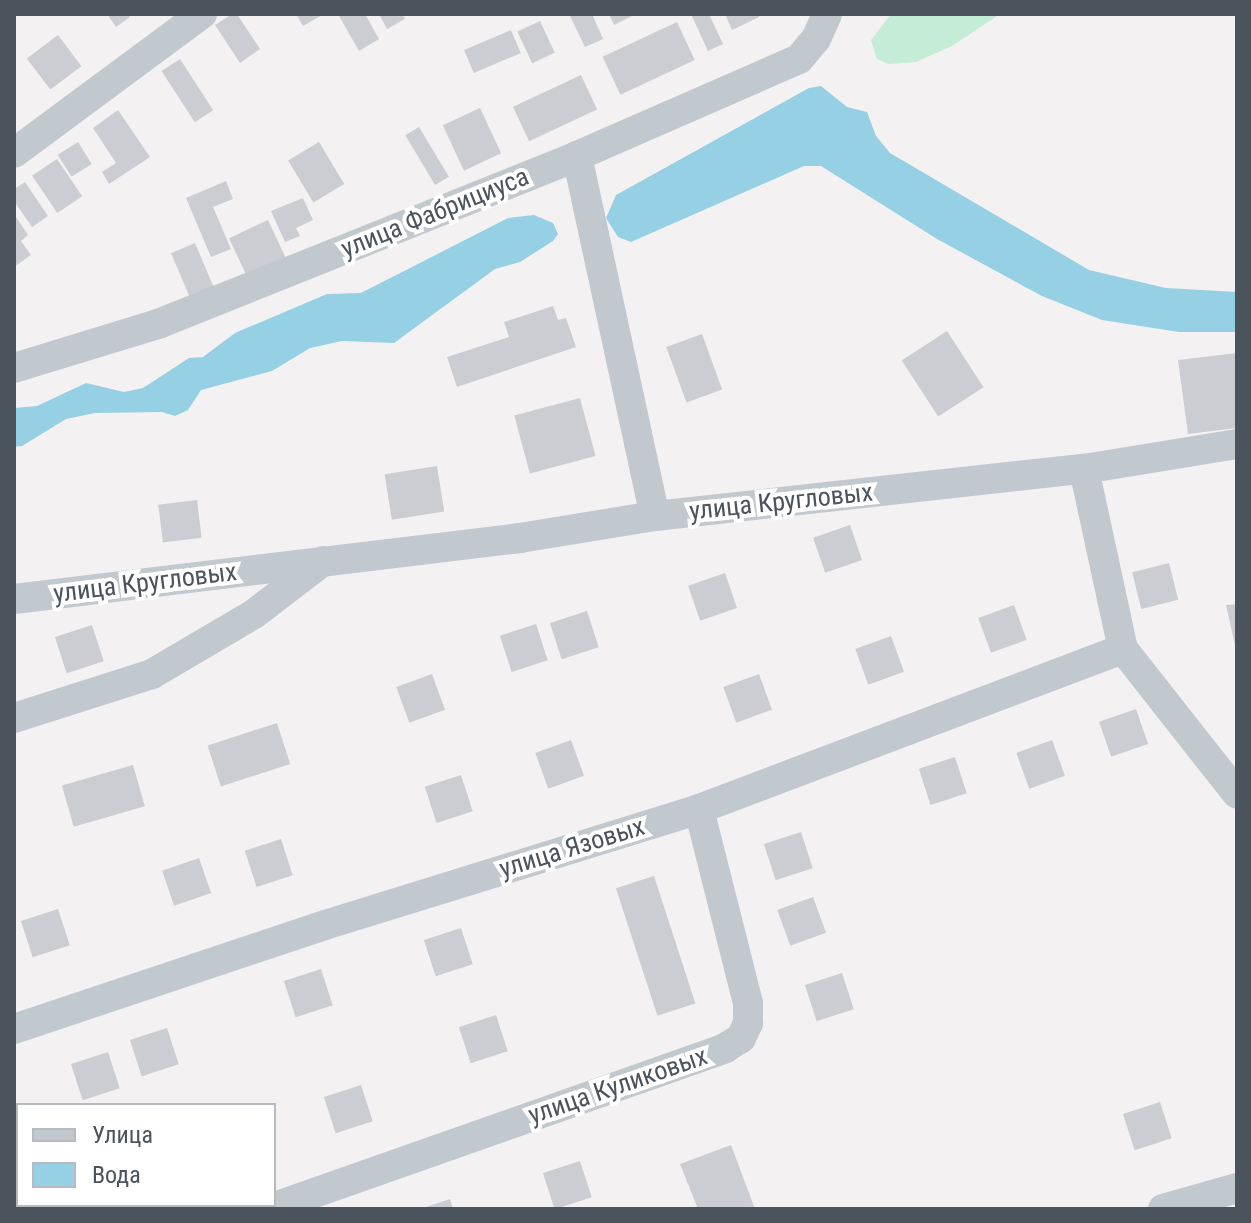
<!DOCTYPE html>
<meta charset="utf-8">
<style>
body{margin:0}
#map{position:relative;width:1251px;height:1223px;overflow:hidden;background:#f3f1f1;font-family:"Roboto Condensed",sans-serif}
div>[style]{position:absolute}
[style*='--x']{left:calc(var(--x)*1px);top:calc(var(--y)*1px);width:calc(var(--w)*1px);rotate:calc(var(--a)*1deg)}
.green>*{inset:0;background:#c5ecd6}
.water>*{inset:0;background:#96d0e4}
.building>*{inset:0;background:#cccdd3;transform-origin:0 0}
.minor>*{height:30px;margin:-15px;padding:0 15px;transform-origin:15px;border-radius:15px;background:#c1c8ce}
span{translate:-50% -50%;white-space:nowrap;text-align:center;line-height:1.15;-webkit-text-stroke:8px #fff;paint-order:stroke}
.street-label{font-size:26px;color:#4b535d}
.frame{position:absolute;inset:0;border:16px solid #4b535d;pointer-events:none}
.legend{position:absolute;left:16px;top:1103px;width:260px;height:104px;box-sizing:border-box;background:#fff;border:2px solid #b7babe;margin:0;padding:10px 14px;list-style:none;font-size:24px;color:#4b535d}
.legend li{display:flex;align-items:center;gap:16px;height:40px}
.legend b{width:40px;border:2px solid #b7babe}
</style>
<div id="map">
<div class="green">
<div style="clip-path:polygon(891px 14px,1000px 14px,952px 46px,916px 62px,889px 64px,877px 59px,871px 40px)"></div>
</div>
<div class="water">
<div style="clip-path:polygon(821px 86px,847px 107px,867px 112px,876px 136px,890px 153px,1089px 270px,1166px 288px,1237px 292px,1237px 332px,1179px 332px,1102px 320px,1042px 296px,937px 239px,821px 166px,804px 166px,631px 242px,618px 237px,606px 218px,616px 195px,809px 88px)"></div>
<div style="clip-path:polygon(534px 215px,553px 223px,558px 234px,553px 241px,520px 262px,495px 269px,394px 343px,342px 341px,310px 348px,272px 371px,201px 390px,188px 410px,175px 416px,162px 412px,95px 413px,66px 419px,22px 446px,14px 447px,14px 408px,37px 406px,86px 383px,124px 392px,143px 388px,189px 358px,203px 357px,235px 333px,327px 294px,361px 293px,508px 218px)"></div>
</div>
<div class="building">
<div style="clip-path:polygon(107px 14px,128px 14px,130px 17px,116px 27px)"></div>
<div style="clip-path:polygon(232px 14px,237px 14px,260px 49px,240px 63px,215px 25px)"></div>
<div style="clip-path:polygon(296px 14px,324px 14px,303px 26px)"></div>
<div style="clip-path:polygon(338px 14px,365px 14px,379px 39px,359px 51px)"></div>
<div style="clip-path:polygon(379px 14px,402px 14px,405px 19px,387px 29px)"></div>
<div style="clip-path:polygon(569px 14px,592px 14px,603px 39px,585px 47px)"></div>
<div style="clip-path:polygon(609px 14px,631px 14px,632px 16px,614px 25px)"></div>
<div style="clip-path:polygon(691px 14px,709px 14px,723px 44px,708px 51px)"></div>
<div style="clip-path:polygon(725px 14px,758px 14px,759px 17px,732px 30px)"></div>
<div style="left:540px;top:21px;width:35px;height:25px;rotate:65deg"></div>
<div style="left:677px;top:22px;width:42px;height:82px;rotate:65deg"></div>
<div style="left:511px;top:30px;width:25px;height:51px;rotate:67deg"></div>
<div style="left:58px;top:35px;width:39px;height:39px;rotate:53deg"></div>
<div style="left:180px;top:59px;width:61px;height:22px;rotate:57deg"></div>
<div style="left:581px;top:75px;width:38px;height:75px;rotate:65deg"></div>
<div style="left:480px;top:108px;width:50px;height:41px;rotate:65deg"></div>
<div style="clip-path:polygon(118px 110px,150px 157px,109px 184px,102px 172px,116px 163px,93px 128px)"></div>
<div style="left:419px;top:127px;width:58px;height:16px;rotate:59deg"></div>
<div style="left:78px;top:142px;width:26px;height:24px;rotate:58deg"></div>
<div style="left:319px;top:142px;width:49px;height:36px;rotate:59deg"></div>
<div style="left:57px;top:159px;width:45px;height:30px;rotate:56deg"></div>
<div style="clip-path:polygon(226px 181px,233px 199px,213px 207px,231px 249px,211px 257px,186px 198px)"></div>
<div style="clip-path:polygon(25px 182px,48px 216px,32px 227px,14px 201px,14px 189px)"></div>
<div style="clip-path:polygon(303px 198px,313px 220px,296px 228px,300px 236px,285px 242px,271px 211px)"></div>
<div style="clip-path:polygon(14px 214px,28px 235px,21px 241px,31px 255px,14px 267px)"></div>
<div style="left:268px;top:220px;width:41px;height:43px;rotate:65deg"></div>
<div style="left:195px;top:243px;width:48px;height:26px;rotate:67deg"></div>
<div style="clip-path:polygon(553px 306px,558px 320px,566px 318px,576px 347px,457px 387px,447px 357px,509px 337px,504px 322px)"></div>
<div style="left:947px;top:331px;width:67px;height:54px;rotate:57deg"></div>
<div style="left:702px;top:334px;width:59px;height:38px;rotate:70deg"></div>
<div style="clip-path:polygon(1237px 353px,1237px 428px,1188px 434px,1178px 360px)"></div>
<div style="left:580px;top:398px;width:60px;height:68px;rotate:75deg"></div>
<div style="left:437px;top:466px;width:46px;height:53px;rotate:81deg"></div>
<div style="left:197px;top:500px;width:38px;height:39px;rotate:83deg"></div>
<div style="left:850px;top:525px;width:37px;height:39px;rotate:71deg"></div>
<div style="left:1169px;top:563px;width:38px;height:38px;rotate:76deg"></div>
<div style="left:725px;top:573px;width:37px;height:39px;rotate:71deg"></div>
<div style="clip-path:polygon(1237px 604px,1237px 650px,1236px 650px,1226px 605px)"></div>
<div style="left:1014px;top:605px;width:37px;height:38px;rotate:70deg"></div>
<div style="left:587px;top:611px;width:38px;height:39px;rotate:72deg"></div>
<div style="left:536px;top:624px;width:38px;height:38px;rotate:72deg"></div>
<div style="left:92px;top:625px;width:38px;height:39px;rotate:72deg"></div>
<div style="left:891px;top:636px;width:38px;height:38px;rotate:70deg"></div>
<div style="left:432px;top:674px;width:38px;height:38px;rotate:70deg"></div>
<div style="left:759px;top:674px;width:38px;height:38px;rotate:70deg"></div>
<div style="left:1136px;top:709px;width:37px;height:39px;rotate:71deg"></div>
<div style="left:277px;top:723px;width:43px;height:73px;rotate:72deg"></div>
<div style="left:571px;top:740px;width:38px;height:38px;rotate:70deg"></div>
<div style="left:1052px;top:740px;width:38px;height:38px;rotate:70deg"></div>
<div style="left:955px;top:757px;width:38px;height:38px;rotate:72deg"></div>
<div style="left:133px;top:765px;width:43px;height:74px;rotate:74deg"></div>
<div style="left:461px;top:775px;width:38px;height:38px;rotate:72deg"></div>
<div style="left:801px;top:832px;width:38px;height:39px;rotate:72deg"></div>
<div style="left:281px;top:839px;width:38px;height:38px;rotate:72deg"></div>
<div style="left:199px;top:858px;width:37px;height:39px;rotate:71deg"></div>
<div style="left:654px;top:876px;width:134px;height:40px;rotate:72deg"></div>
<div style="left:813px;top:897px;width:38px;height:38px;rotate:70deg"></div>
<div style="left:58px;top:909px;width:38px;height:39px;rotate:72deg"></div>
<div style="left:461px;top:928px;width:38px;height:39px;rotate:72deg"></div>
<div style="left:321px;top:969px;width:38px;height:39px;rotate:72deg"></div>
<div style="left:842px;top:973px;width:38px;height:39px;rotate:72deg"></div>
<div style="left:496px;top:1015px;width:38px;height:39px;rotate:72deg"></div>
<div style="left:167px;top:1028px;width:38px;height:39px;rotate:72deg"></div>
<div style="left:108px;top:1052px;width:38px;height:39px;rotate:72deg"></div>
<div style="left:361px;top:1085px;width:38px;height:39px;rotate:72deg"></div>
<div style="left:1160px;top:1102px;width:38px;height:39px;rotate:72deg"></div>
<div style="clip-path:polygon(731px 1145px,755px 1209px,698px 1209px,680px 1164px)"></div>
<div style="left:580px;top:1161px;width:38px;height:39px;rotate:72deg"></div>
<div style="clip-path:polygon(450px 1199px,453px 1209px,423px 1209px,423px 1208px)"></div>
<div style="clip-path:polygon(39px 1205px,115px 1205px,105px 1209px,41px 1209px)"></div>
</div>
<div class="minor">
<div style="--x:14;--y:153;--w:234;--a:-36.5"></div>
<div style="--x:577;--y:156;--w:368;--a:77.8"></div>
<div style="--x:14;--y:368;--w:151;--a:-17"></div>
<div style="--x:158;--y:324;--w:451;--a:-21.8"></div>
<div style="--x:577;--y:156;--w:242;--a:-23.6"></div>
<div style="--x:799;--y:59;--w:26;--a:-50"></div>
<div style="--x:816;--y:39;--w:27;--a:-66"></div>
<div style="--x:1084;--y:469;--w:184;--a:77.8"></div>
<div style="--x:1123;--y:649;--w:184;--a:51.8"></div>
<div style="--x:14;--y:599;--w:510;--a:-6.87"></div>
<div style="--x:520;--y:538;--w:137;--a:-9.3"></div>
<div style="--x:655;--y:516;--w:432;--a:-6.3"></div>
<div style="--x:1084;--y:469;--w:155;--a:-9.3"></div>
<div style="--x:14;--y:718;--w:145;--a:-17.7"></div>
<div style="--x:152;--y:674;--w:118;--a:-30.5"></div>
<div style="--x:254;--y:614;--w:87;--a:-37.5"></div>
<div style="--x:14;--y:1029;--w:328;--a:-18.5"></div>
<div style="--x:325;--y:925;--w:392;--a:-17.2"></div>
<div style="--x:699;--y:809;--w:453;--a:-20.7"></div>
<div style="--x:269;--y:1209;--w:484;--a:-19.4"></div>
<div style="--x:725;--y:1048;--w:19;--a:-32"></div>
<div style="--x:741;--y:1038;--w:17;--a:-65"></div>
<div style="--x:748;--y:1023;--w:20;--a:-90"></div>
<div style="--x:748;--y:1003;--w:200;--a:-104.2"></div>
<div style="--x:1163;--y:1209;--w:77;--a:-15.8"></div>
</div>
<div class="street-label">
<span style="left:435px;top:213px;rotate:-22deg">улица Фабрициуса</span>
<span style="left:781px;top:502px;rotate:-6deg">улица Кругловых</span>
<span style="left:145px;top:583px;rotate:-7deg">улица Кругловых</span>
<span style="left:572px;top:848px;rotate:-17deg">улица Язовых</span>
<span style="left:618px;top:1086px;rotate:-19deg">улица Куликовых</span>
</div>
<div class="frame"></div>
<ul class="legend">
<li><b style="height:10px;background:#c1c8ce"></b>Улица</li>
<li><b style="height:22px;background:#96d0e4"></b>Вода</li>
</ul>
</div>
